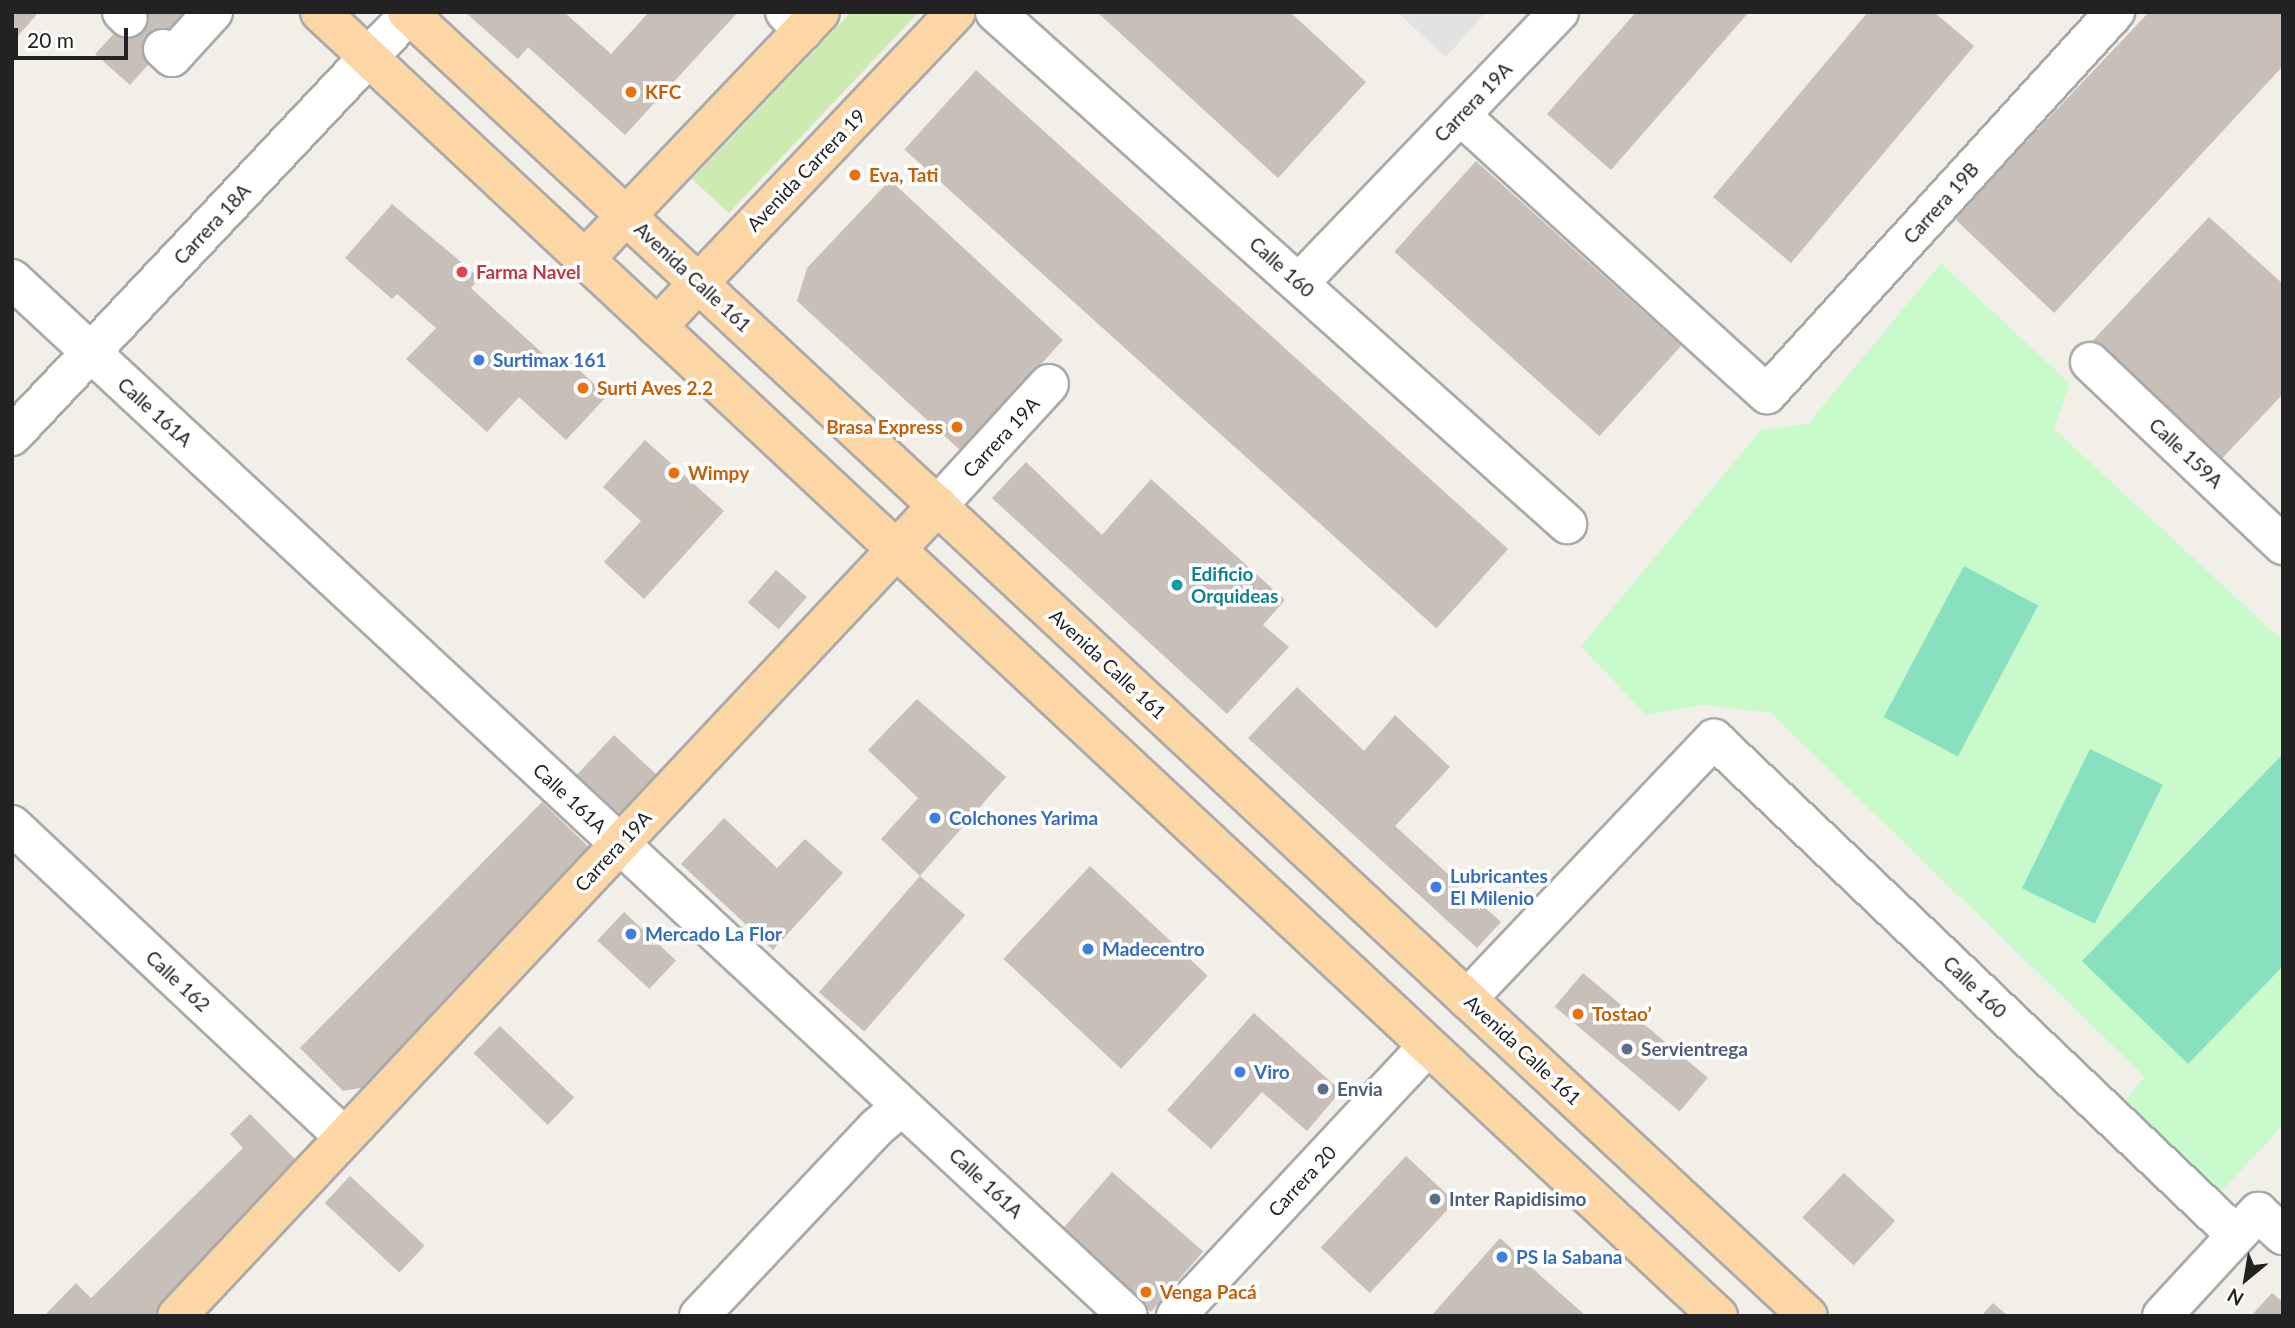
<!DOCTYPE html>
<meta charset="utf-8">
<style>
body{margin:0}
#map{position:relative;width:2295px;height:1328px;overflow:hidden;background:#f2efe9;font-family:Lato,sans-serif}
div>[style]{position:absolute}
[style*='--x']{left:calc(var(--x)*1px);top:calc(var(--y)*1px);width:calc(var(--w)*1px);rotate:calc(var(--a)*1deg)}
.grass>*{inset:0;background:#cdebb0}
.park>*{inset:0;background:#c8facc}
.pitch>*{inset:0;background:#88e0be;transform-origin:0 0}
.parking>*{inset:0;background:#e2e2e2}
.building>*{inset:0;background:#c7bfb8;transform-origin:0 0}
.roads{filter:drop-shadow(2px 0 #a9a9a9) drop-shadow(-2px 0 #a9a9a9) drop-shadow(0 2px #a9a9a9) drop-shadow(0 -2px #a9a9a9)}
.minor>*{height:38px;margin:-19px;padding:0 19px;transform-origin:19px;border-radius:19px;background:#fff}
.major>*{height:38px;margin:-19px;padding:0 19px;transform-origin:19px;border-radius:19px;background:#fcd6a4}
.dots>*{width:19px;height:19px;translate:-50% -50%;box-sizing:border-box;border:4px solid #fff;border-radius:50%}
span{translate:-50% -50%;white-space:nowrap;text-align:center;line-height:1.15;-webkit-text-stroke:7px #fff;paint-order:stroke}
.food-label{font-size:19px;color:#c56008;font-weight:700}
.left{translate:0 -50%;text-align:left}
.right{translate:-100% -50%;text-align:right}
.street-label{font-size:19px;color:#222}
.health-label{font-size:19px;color:#be3a42;font-weight:700}
.shop-label{font-size:19px;color:#366cbe;font-weight:700}
.culture-label{font-size:19px;color:#0d838f;font-weight:700}
.service-label{font-size:19px;color:#4e5e75;font-weight:700}
.frame{position:absolute;inset:0;border:14px solid #222;pointer-events:none}
.north{position:absolute;left:2211px;top:1244px;width:70px;height:70px;-webkit-text-stroke:5px #fff;paint-order:stroke;rotate:210deg;font-size:19px;font-weight:700;line-height:28px;text-align:center;color:#222}
.north::after{content:'';display:block;margin:auto;width:24px;height:32px;background:#222;clip-path:polygon(50% 0,100% 100%,50% 72%,0 100%)}
.scale{position:absolute;left:14px;top:28px;width:114px;height:32px;box-sizing:border-box;border:4px solid #222;border-top:0;padding-left:9px;font-size:21px;line-height:24px;white-space:nowrap;color:#222;-webkit-text-stroke:5px #fff;paint-order:stroke}
</style>
<div id="map">
<div class="grass">
<div style="clip-path:polygon(851px 12px,919px 12px,729px 213px,692px 179px)"></div>
</div>
<div class="park">
<div style="clip-path:polygon(1941px 263px,2070px 384px,2054px 429px,2283px 641px,2283px 1125px,2207px 1207px,2111px 1116px,2145px 1077px,1771px 713px,1702px 705px,1646px 715px,1581px 646px,1761px 430px,1808px 424px)"></div>
</div>
<div class="pitch">
<div style="left:1964px;top:566px;width:84px;height:171px;rotate:28deg"></div>
<div style="left:2090px;top:749px;width:81px;height:155px;rotate:26deg"></div>
<div style="clip-path:polygon(2283px 754px,2283px 966px,2188px 1064px,2082px 961px)"></div>
</div>
<div class="parking">
<div style="clip-path:polygon(1397px 12px,1486px 12px,1446px 57px)"></div>
</div>
<div class="building">
<div style="clip-path:polygon(12px 12px,39px 12px,17px 37px,12px 33px)"></div>
<div style="clip-path:polygon(134px 12px,182px 12px,189px 19px,130px 85px,95px 54px)"></div>
<div style="clip-path:polygon(465px 12px,564px 12px,611px 54px,649px 12px,738px 12px,625px 135px,528px 47px,518px 59px)"></div>
<div style="clip-path:polygon(1097px 12px,1290px 12px,1366px 82px,1278px 178px)"></div>
<div style="clip-path:polygon(1636px 12px,1749px 12px,1611px 170px,1547px 114px)"></div>
<div style="clip-path:polygon(1868px 12px,1934px 12px,1974px 46px,1791px 263px,1713px 197px)"></div>
<div style="clip-path:polygon(2149px 12px,2283px 12px,2283px 66px,2054px 313px,1954px 218px)"></div>
<div style="left:976px;top:70px;width:716px;height:107px;rotate:42deg"></div>
<div style="left:1476px;top:161px;width:276px;height:122px;rotate:42deg"></div>
<div style="clip-path:polygon(890px 180px,1063px 340px,961px 451px,797px 301px,807px 268px)"></div>
<div style="clip-path:polygon(392px 204px,480px 278px,471px 288px,552px 362px,561px 353px,607px 396px,566px 440px,519px 397px,487px 432px,406px 359px,436px 328px,397px 294px,392px 299px,345px 258px)"></div>
<div style="clip-path:polygon(2209px 217px,2283px 284px,2283px 394px,2214px 467px,2081px 353px)"></div>
<div style="clip-path:polygon(645px 440px,724px 511px,644px 599px,604px 562px,641px 521px,603px 487px)"></div>
<div style="clip-path:polygon(1026px 462px,1102px 535px,1151px 479px,1285px 600px,1263px 625px,1289px 647px,1227px 714px,992px 498px)"></div>
<div style="left:776px;top:570px;width:41px;height:43px;rotate:41deg"></div>
<div style="clip-path:polygon(1297px 687px,1364px 751px,1395px 715px,1450px 767px,1395px 826px,1501px 922px,1477px 948px,1248px 738px)"></div>
<div style="clip-path:polygon(917px 699px,1006px 777px,920px 876px,881px 839px,918px 798px,868px 750px)"></div>
<div style="left:614px;top:735px;width:59px;height:59px;rotate:43deg"></div>
<div style="clip-path:polygon(542px 802px,594px 852px,367px 1087px,343px 1091px,300px 1048px)"></div>
<div style="clip-path:polygon(724px 818px,777px 868px,805px 839px,843px 873px,773px 950px,681px 864px)"></div>
<div style="left:1090px;top:866px;width:161px;height:127px;rotate:43deg"></div>
<div style="left:920px;top:876px;width:60px;height:154px;rotate:41deg"></div>
<div style="left:624px;top:912px;width:71px;height:39px;rotate:43deg"></div>
<div style="left:1583px;top:973px;width:163px;height:44px;rotate:40deg"></div>
<div style="clip-path:polygon(1254px 1013px,1341px 1091px,1307px 1131px,1262px 1092px,1211px 1149px,1167px 1110px)"></div>
<div style="left:500px;top:1026px;width:103px;height:38px;rotate:44deg"></div>
<div style="clip-path:polygon(250px 1114px,302px 1166px,153px 1316px,44px 1316px,76px 1283px,91px 1298px,243px 1148px,230px 1134px)"></div>
<div style="left:1406px;top:1156px;width:67px;height:125px;rotate:43deg"></div>
<div style="left:1112px;top:1172px;width:121px;height:80px;rotate:41deg"></div>
<div style="left:1844px;top:1173px;width:70px;height:61px;rotate:43deg"></div>
<div style="left:350px;top:1176px;width:102px;height:37px;rotate:43deg"></div>
<div style="clip-path:polygon(1500px 1238px,1542px 1277px,1586px 1316px,1431px 1316px)"></div>
<div style="clip-path:polygon(2272px 1293px,2283px 1302px,2283px 1316px,2251px 1316px)"></div>
<div style="clip-path:polygon(1993px 1303px,2008px 1316px,1981px 1316px)"></div>
</div>
<div class="roads">
<div class="minor">
<div style="--x:122;--y:12;--w:8;--a:45"></div>
<div style="--x:785;--y:12;--w:26;--a:47"></div>
<div style="--x:995;--y:12;--w:768;--a:41.83"></div>
<div style="--x:163;--y:49;--w:12;--a:42"></div>
<div style="--x:172;--y:57;--w:61;--a:-47.7"></div>
<div style="--x:1460;--y:115;--w:415;--a:42.3"></div>
<div style="--x:1767;--y:394;--w:517;--a:-47.67"></div>
<div style="--x:12;--y:279;--w:1523;--a:42.9"></div>
<div style="--x:1299;--y:283;--w:376;--a:-46.2"></div>
<div style="--x:2090;--y:362;--w:266;--a:43.5"></div>
<div style="--x:12;--y:436;--w:582;--a:-46.74"></div>
<div style="--x:938;--y:505;--w:164;--a:-47.5"></div>
<div style="--x:12;--y:825;--w:456;--a:43.2"></div>
<div style="--x:1467;--y:999;--w:359;--a:-46.5"></div>
<div style="--x:1714;--y:739;--w:720;--a:43.54"></div>
<div style="--x:699;--y:1316;--w:258;--a:-46.7"></div>
<div style="--x:876;--y:1128;--w:34;--a:-40"></div>
<div style="--x:1176;--y:1316;--w:369;--a:-47"></div>
<div style="--x:2162;--y:1316;--w:142;--a:-47.3"></div>
<div style="--x:2258;--y:1212;--w:34;--a:43"></div>
</div>
<div class="major">
<div style="--x:320;--y:12;--w:1912;--a:43.01"></div>
<div style="--x:407;--y:12;--w:1914;--a:42.95"></div>
<div style="--x:584;--y:260;--w:342;--a:-46.4"></div>
<div style="--x:657;--y:327;--w:434;--a:-46.5"></div>
<div style="--x:177;--y:1316;--w:1112;--a:-46.82"></div>
</div>
</div>
<div class="dots">
<div style="left:631px;top:92px;background:#e8710a"></div>
<div style="left:855px;top:175px;background:#e8710a"></div>
<div style="left:462px;top:272px;background:#e0444e"></div>
<div style="left:479px;top:360px;background:#3f7fe0"></div>
<div style="left:583px;top:388px;background:#e8710a"></div>
<div style="left:957px;top:427px;background:#e8710a"></div>
<div style="left:674px;top:473px;background:#e8710a"></div>
<div style="left:1177px;top:585px;background:#0f9aa8"></div>
<div style="left:935px;top:818px;background:#3f7fe0"></div>
<div style="left:1436px;top:887px;background:#3f7fe0"></div>
<div style="left:631px;top:934px;background:#3f7fe0"></div>
<div style="left:1088px;top:949px;background:#3f7fe0"></div>
<div style="left:1578px;top:1014px;background:#e8710a"></div>
<div style="left:1627px;top:1049px;background:#5c6f8a"></div>
<div style="left:1240px;top:1072px;background:#3f7fe0"></div>
<div style="left:1323px;top:1089px;background:#5c6f8a"></div>
<div style="left:1435px;top:1199px;background:#5c6f8a"></div>
<div style="left:1502px;top:1257px;background:#3f7fe0"></div>
<div style="left:1146px;top:1292px;background:#e8710a"></div>
</div>
<div class="food-label">
<span class="left" style="left:645px;top:92px">KFC</span>
<span class="left" style="left:869px;top:175px">Eva, Tati</span>
<span class="left" style="left:597px;top:388px">Surti Aves 2.2</span>
<span class="right" style="left:943px;top:427px">Brasa Express</span>
<span class="left" style="left:688px;top:473px">Wimpy</span>
<span class="left" style="left:1592px;top:1014px">Tostao’</span>
<span class="left" style="left:1160px;top:1292px">Venga Pacá</span>
</div>
<div class="street-label">
<span style="left:1473px;top:102px;rotate:-46deg">Carrera 19A</span>
<span style="left:806px;top:170px;rotate:-46deg">Avenida Carrera 19</span>
<span style="left:1941px;top:203px;rotate:-48deg">Carrera 19B</span>
<span style="left:212px;top:224px;rotate:-47deg">Carrera 18A</span>
<span style="left:1282px;top:267px;rotate:42deg">Calle 160</span>
<span style="left:693px;top:277px;rotate:43deg">Avenida Calle 161</span>
<span style="left:155px;top:412px;rotate:42deg">Calle 161A</span>
<span style="left:1001px;top:437px;rotate:-47deg">Carrera 19A</span>
<span style="left:2186px;top:453px;rotate:43deg">Calle 159A</span>
<span style="left:1108px;top:664px;rotate:43deg">Avenida Calle 161</span>
<span style="left:570px;top:798px;rotate:43deg">Calle 161A</span>
<span style="left:613px;top:851px;rotate:-47deg">Carrera 19A</span>
<span style="left:178px;top:981px;rotate:43deg">Calle 162</span>
<span style="left:1975px;top:987px;rotate:44deg">Calle 160</span>
<span style="left:1523px;top:1050px;rotate:43deg">Avenida Calle 161</span>
<span style="left:1302px;top:1181px;rotate:-47deg">Carrera 20</span>
<span style="left:986px;top:1183px;rotate:43deg">Calle 161A</span>
</div>
<div class="health-label">
<span class="left" style="left:476px;top:272px">Farma Navel</span>
</div>
<div class="shop-label">
<span class="left" style="left:493px;top:360px">Surtimax 161</span>
<span class="left" style="left:949px;top:818px">Colchones Yarima</span>
<span class="left" style="left:1450px;top:887px">Lubricantes<br>El Milenio</span>
<span class="left" style="left:645px;top:934px">Mercado La Flor</span>
<span class="left" style="left:1102px;top:949px">Madecentro</span>
<span class="left" style="left:1254px;top:1072px">Viro</span>
<span class="left" style="left:1516px;top:1257px">PS la Sabana</span>
</div>
<div class="culture-label">
<span class="left" style="left:1191px;top:585px">Edificio<br>Orquideas</span>
</div>
<div class="service-label">
<span class="left" style="left:1641px;top:1049px">Servientrega</span>
<span class="left" style="left:1337px;top:1089px">Envia</span>
<span class="left" style="left:1449px;top:1199px">Inter Rapidisimo</span>
</div>
<div class="frame"></div>
<div class="north">N</div>
<div class="scale">20 m</div>
</div>
